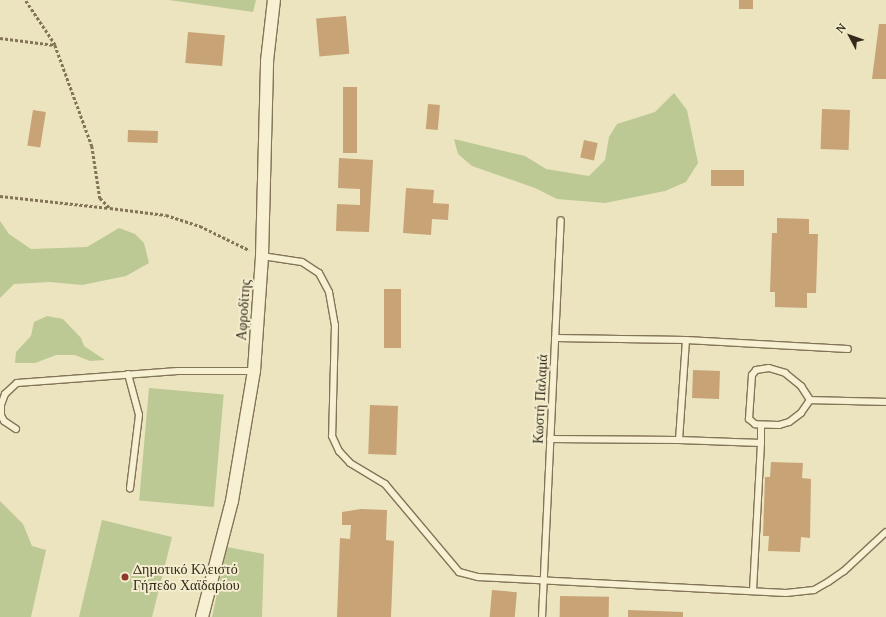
<!DOCTYPE html>
<meta charset="utf-8">
<style>
body{margin:0}
#map{position:relative;width:886px;height:617px;overflow:hidden;background:#ebe4bf;font-family:"PT Serif",serif}
div>[style]{position:absolute}
[style*='--x']{left:calc(var(--x)*1px);top:calc(var(--y)*1px);width:calc(var(--w)*1px);rotate:calc(var(--a)*1deg)}
.green>*{inset:0;background:#bcc994;transform-origin:0 0}
.building>*{inset:0;background:#c8a376;transform-origin:0 0}
.path>*{height:2.5px;margin-top:-1.25px;transform-origin:0;background:repeating-linear-gradient(90deg,#837458 0 3px,transparent 0 5px)}
.roads{filter:drop-shadow(1px 0 #837458) drop-shadow(-1px 0 #837458) drop-shadow(0 1px #837458) drop-shadow(0 -1px #837458)}
.lane>*{height:6px;margin:-3px;padding:0 3px;transform-origin:3px;border-radius:3px;background:#f7f0d2}
.street>*{height:12px;margin:-6px;padding:0 6px;transform-origin:6px;border-radius:6px;background:#f7f0d2}
.dots>*{width:11px;height:11px;translate:-50% -50%;box-sizing:border-box;border:2px solid #f3edce;border-radius:50%}
span{translate:-50% -50%;white-space:nowrap;text-align:center;line-height:1.15;-webkit-text-stroke:4px #f3edce;paint-order:stroke}
.street-label{font-size:14px;color:#332a1c}
.poi-label{font-size:14px;color:#332a1c}
.left{translate:0 -50%;text-align:left}
.north{position:absolute;left:830px;top:16px;width:40px;height:40px;-webkit-text-stroke:3px #f3edce;paint-order:stroke;rotate:311deg;font-size:11px;font-weight:700;line-height:16px;text-align:center;color:#332a1c}
.north::after{content:'';display:block;margin:auto;width:14px;height:18px;background:#332a1c;clip-path:polygon(50% 0,100% 100%,50% 72%,0 100%)}
</style>
<div id="map">
<div class="green">
<div style="clip-path:polygon(169px 0,256px 0,253px 12px)"></div>
<div style="clip-path:polygon(674px 93px,687px 110px,698px 163px,686px 182px,665px 191px,605px 203px,557px 199px,535px 188px,472px 166px,458px 154px,454px 139px,525px 156px,546px 169px,589px 176px,605px 160px,609px 137px,617px 124px,655px 112px)"></div>
<div style="clip-path:polygon(0 221px,9px 234px,31px 249px,87px 247px,119px 228px,135px 234px,144px 243px,149px 263px,126px 276px,82px 285px,50px 282px,14px 284px,0 298px)"></div>
<div style="clip-path:polygon(47px 316px,63px 319px,81px 338px,84px 346px,105px 360px,90px 361px,75px 355px,56px 355px,35px 363px,15px 363px,16px 352px,31px 336px,34px 322px)"></div>
<div style="left:149px;top:388px;width:75px;height:113px;rotate:5deg"></div>
<div style="clip-path:polygon(0 501px,23px 524px,32px 546px,46px 550px,31px 617px,0 617px)"></div>
<div style="clip-path:polygon(102px 520px,172px 537px,152px 617px,79px 617px)"></div>
<div style="clip-path:polygon(227px 547px,264px 554px,262px 617px,212px 617px)"></div>
</div>
<div class="building">
<div style="left:739px;top:0;width:14px;height:9px"></div>
<div style="left:346px;top:16px;width:38px;height:30px;rotate:85deg"></div>
<div style="clip-path:polygon(879px 24px,886px 24px,886px 79px,872px 79px)"></div>
<div style="left:188px;top:32px;width:37px;height:31px;rotate:5deg"></div>
<div style="left:343px;top:87px;width:14px;height:66px"></div>
<div style="left:428px;top:104px;width:12px;height:25px;rotate:5deg"></div>
<div style="left:822px;top:109px;width:28px;height:40px;rotate:2deg"></div>
<div style="left:33px;top:110px;width:13px;height:36px;rotate:9deg"></div>
<div style="left:128px;top:130px;width:30px;height:12px;rotate:2deg"></div>
<div style="left:584px;top:140px;width:14px;height:18px;rotate:12deg"></div>
<div style="clip-path:polygon(339px 158px,373px 160px,369px 232px,336px 231px,337px 204px,360px 205px,360px 189px,338px 188px)"></div>
<div style="left:711px;top:170px;width:33px;height:16px"></div>
<div style="clip-path:polygon(406px 188px,434px 190px,433px 203px,449px 204px,448px 220px,432px 219px,431px 235px,403px 233px)"></div>
<div style="clip-path:polygon(777px 218px,809px 219px,809px 234px,818px 234px,816px 293px,807px 293px,807px 308px,775px 307px,775px 292px,770px 292px,772px 233px,777px 233px)"></div>
<div style="left:384px;top:289px;width:17px;height:59px"></div>
<div style="left:693px;top:370px;width:27px;height:28px;rotate:2deg"></div>
<div style="left:370px;top:405px;width:28px;height:49px;rotate:2deg"></div>
<div style="clip-path:polygon(771px 462px,803px 463px,802px 478px,811px 479px,810px 538px,801px 537px,800px 552px,768px 551px,769px 536px,763px 536px,765px 477px,770px 477px)"></div>
<div style="clip-path:polygon(361px 509px,387px 510px,386px 540px,394px 541px,391px 617px,337px 617px,340px 538px,350px 539px,351px 525px,342px 525px,342px 512px)"></div>
<div style="left:492px;top:590px;width:25px;height:27px;rotate:5deg"></div>
<div style="left:560px;top:596px;width:49px;height:21px;rotate:1deg"></div>
<div style="clip-path:polygon(628px 610px,683px 612px,683px 617px,628px 617px)"></div>
</div>
<div class="path">
<div style="--x:0;--y:38;--w:55;--a:7.3"></div>
<div style="--x:55;--y:45;--w:54;--a:-123.7"></div>
<div style="--x:55;--y:45;--w:108;--a:69.9"></div>
<div style="--x:92;--y:146;--w:53;--a:81.3"></div>
<div style="--x:100;--y:198;--w:14;--a:45"></div>
<div style="--x:110;--y:208;--w:56;--a:7.1"></div>
<div style="--x:166;--y:215;--w:36;--a:18"></div>
<div style="--x:200;--y:226;--w:55;--a:26.1"></div>
<div style="--x:0;--y:196;--w:110;--a:6.3"></div>
</div>
<div class="roads">
<div class="lane">
<div style="--x:262;--y:256;--w:40;--a:8.5"></div>
<div style="--x:302;--y:262;--w:20;--a:33"></div>
<div style="--x:319;--y:273;--w:21;--a:62"></div>
<div style="--x:329;--y:292;--w:34;--a:80"></div>
<div style="--x:335;--y:325;--w:111;--a:91.5"></div>
<div style="--x:332;--y:436;--w:17;--a:65"></div>
<div style="--x:339;--y:451;--w:16;--a:47"></div>
<div style="--x:350;--y:463;--w:41;--a:31"></div>
<div style="--x:385;--y:484;--w:115;--a:49.9"></div>
<div style="--x:459;--y:572;--w:20;--a:15"></div>
<div style="--x:478;--y:577;--w:308;--a:3"></div>
<div style="--x:786;--y:593;--w:28;--a:-6"></div>
<div style="--x:814;--y:590;--w:16;--a:-30"></div>
<div style="--x:828;--y:582;--w:19;--a:-35"></div>
<div style="--x:844;--y:571;--w:57;--a:-42.9"></div>
<div style="--x:555;--y:338;--w:131;--a:0.9"></div>
<div style="--x:686;--y:340;--w:162;--a:3.2"></div>
<div style="--x:686;--y:340;--w:100;--a:94"></div>
<div style="--x:679;--y:440;--w:82;--a:2.1"></div>
<div style="--x:761;--y:443;--w:148;--a:93.1"></div>
<div style="--x:769;--y:368;--w:17;--a:17"></div>
<div style="--x:785;--y:373;--w:21;--a:39"></div>
<div style="--x:801;--y:386;--w:17;--a:57"></div>
<div style="--x:810;--y:400;--w:16;--a:125"></div>
<div style="--x:801;--y:413;--w:15;--a:143"></div>
<div style="--x:789;--y:422;--w:10;--a:163"></div>
<div style="--x:779;--y:425;--w:24;--a:-178"></div>
<div style="--x:755;--y:424;--w:8;--a:-140"></div>
<div style="--x:749;--y:419;--w:44;--a:-86.1"></div>
<div style="--x:752;--y:375;--w:6;--a:-51"></div>
<div style="--x:756;--y:370;--w:13;--a:-9"></div>
<div style="--x:128;--y:374;--w:42;--a:75"></div>
<div style="--x:139;--y:415;--w:74;--a:97"></div>
<div style="--x:810;--y:400;--w:76;--a:1.5"></div>
<div style="--x:16;--y:429;--w:14;--a:-146"></div>
<div style="--x:4;--y:421;--w:7;--a:-117"></div>
<div style="--x:1;--y:415;--w:10;--a:-90"></div>
<div style="--x:1;--y:405;--w:12;--a:-70"></div>
<div style="--x:5;--y:394;--w:16;--a:-43"></div>
<div style="--x:17;--y:383;--w:161;--a:-4.3"></div>
<div style="--x:178;--y:371;--w:76;--a:0"></div>
<div style="--x:550;--y:439;--w:129;--a:0.4"></div>
<div style="--x:761;--y:443;--w:17;--a:-90"></div>
<div style="--x:542;--y:617;--w:397;--a:-87.3"></div>
</div>
<div class="street">
<div style="--x:202;--y:617;--w:120;--a:-75.5"></div>
<div style="--x:232;--y:501;--w:132;--a:-80.4"></div>
<div style="--x:254;--y:371;--w:115;--a:-86"></div>
<div style="--x:262;--y:256;--w:195;--a:-88.5"></div>
<div style="--x:267;--y:61;--w:61;--a:-83.5"></div>
</div>
</div>
<div class="dots">
<div style="left:125px;top:577px;background:#8f372b"></div>
</div>
<div class="street-label">
<span style="left:243px;top:310px;rotate:-86deg">Αφροδίτης</span>
<span style="left:540px;top:399px;rotate:-87deg">Κωστή Παλαμά</span>
</div>
<div class="poi-label">
<span class="left" style="left:133px;top:577px">Δημοτικό Κλειστό<br>Γήπεδο Χαϊδαρίου</span>
</div>
<div class="north">N</div>
</div>
